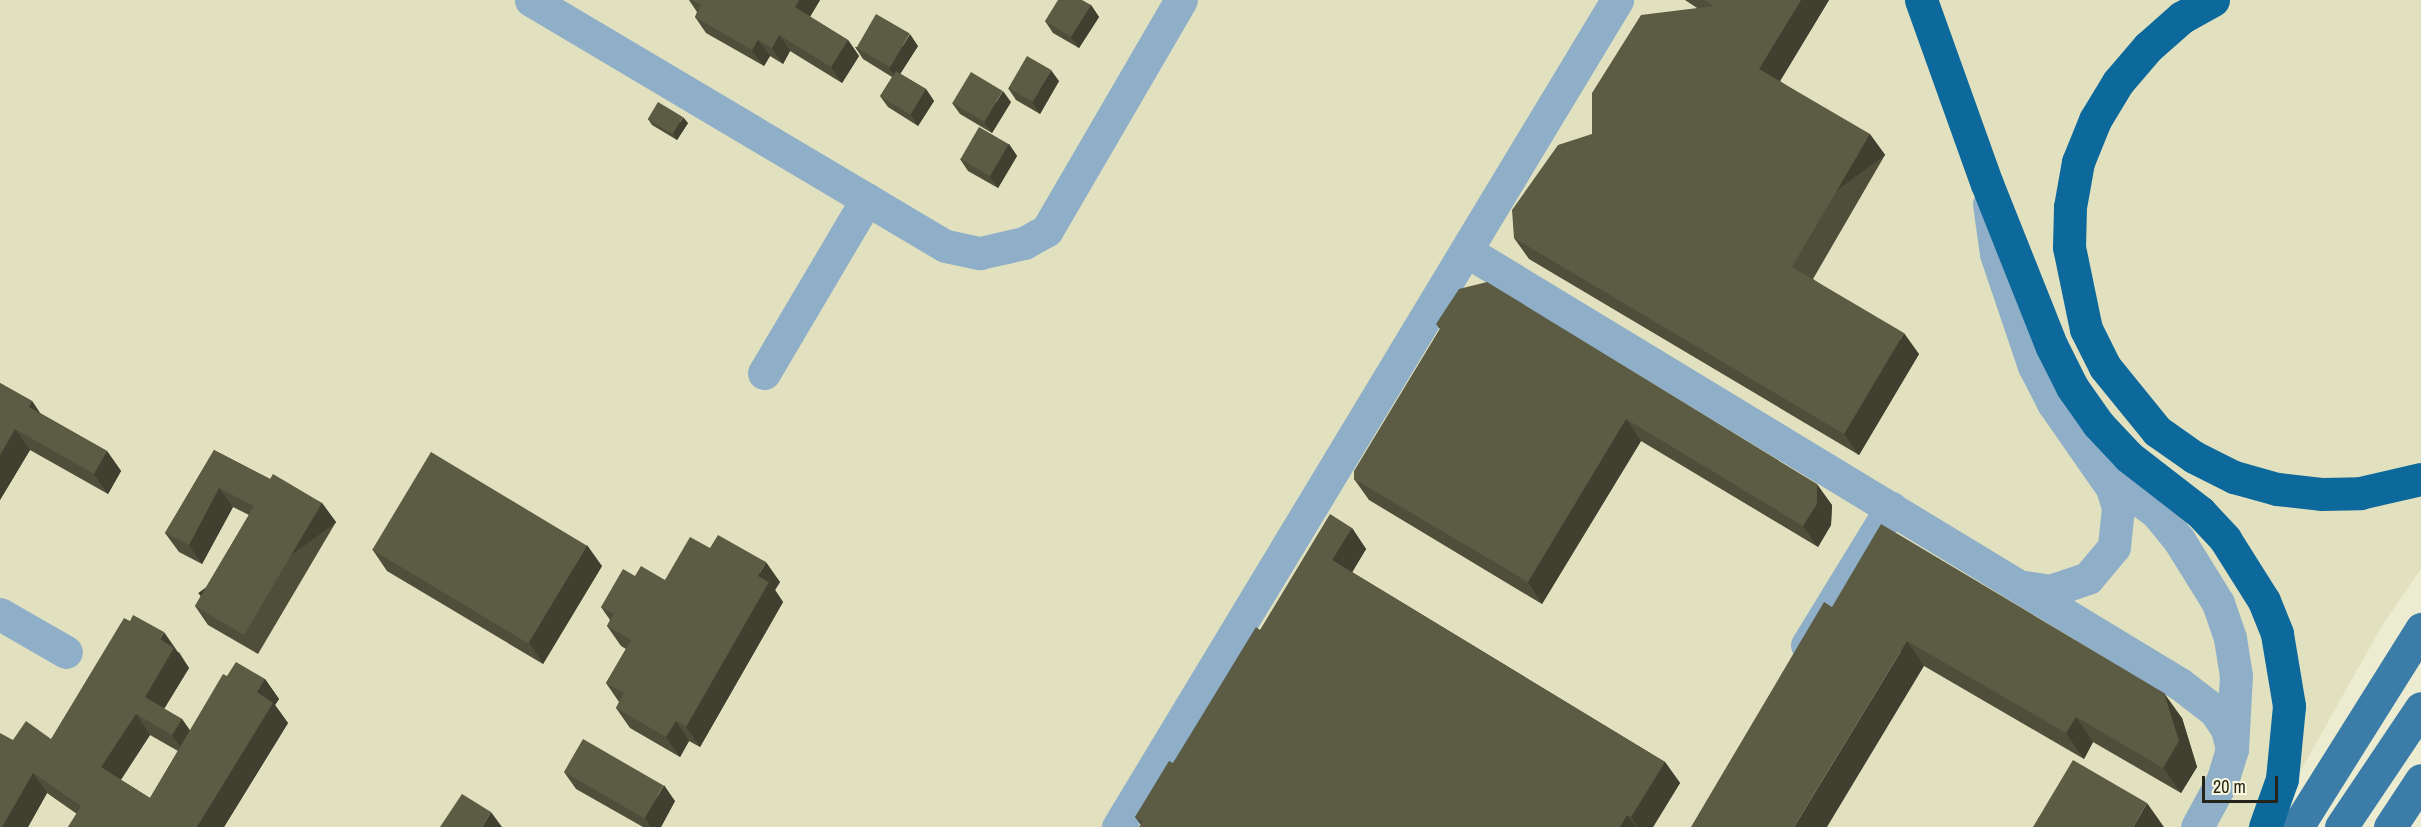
<!DOCTYPE html>
<style>
body{margin:0}
#map{position:relative;width:2421px;height:827px;overflow:hidden;background:#ececd1;font-family:"Archivo Narrow",sans-serif}
div>[style]{position:absolute}
[style*='--x']{left:calc(var(--x)*1px);top:calc(var(--y)*1px);width:calc(var(--w)*1px);rotate:calc(var(--a)*1deg)}
.built>*{inset:0;background:#e2e1bf}
.minor>*{height:33px;margin:-16.5px;padding:0 16.5px;transform-origin:16.5px;border-radius:16.5px;background:#8fafc8}
.major>*{height:33px;margin:-16.5px;padding:0 16.5px;transform-origin:16.5px;border-radius:16.5px;background:#3b7ca8}
.highway>*{height:33px;margin:-16.5px;padding:0 16.5px;transform-origin:16.5px;border-radius:16.5px;background:#0d699b}
.wall>*{inset:0;background:#4f4e3a}
.shaded-wall>*{inset:0;background:#404030;transform-origin:0 0}
.building>*{inset:0;background:#5c5b44;transform-origin:0 0}
span{translate:-50% -50%;white-space:nowrap;text-align:center;line-height:1.15;-webkit-text-stroke:6px #faf9de;paint-order:stroke}
.scale{position:absolute;left:2202px;top:776px;width:76px;height:27px;box-sizing:border-box;border:3px solid #24241a;border-top:0;padding-left:8px;font-size:18px;line-height:21px;white-space:nowrap;color:#24241a;-webkit-text-stroke:4px #faf9de;paint-order:stroke}
</style>
<div id="map">
<div class="built">
<div style="clip-path:polygon(0 0,2421px 0,2421px 569px,2383px 624px,2269px 827px,0 827px)"></div>
</div>
<div class="minor">
<div style="--x:531;--y:0;--w:482;--a:30.7"></div>
<div style="--x:946;--y:246;--w:35;--a:12"></div>
<div style="--x:980;--y:253;--w:45;--a:-12.8"></div>
<div style="--x:1024;--y:243;--w:26;--a:-29"></div>
<div style="--x:1047;--y:230;--w:266;--a:-59.8"></div>
<div style="--x:1989;--y:204;--w:50;--a:82"></div>
<div style="--x:1996;--y:254;--w:118;--a:71.3"></div>
<div style="--x:2034;--y:366;--w:42;--a:62.8"></div>
<div style="--x:2053;--y:403;--w:103;--a:55.2"></div>
<div style="--x:2112;--y:488;--w:21;--a:73"></div>
<div style="--x:2118;--y:508;--w:39;--a:96"></div>
<div style="--x:2114;--y:547;--w:40;--a:130"></div>
<div style="--x:2088;--y:578;--w:40;--a:161.1"></div>
<div style="--x:2050;--y:591;--w:26;--a:-171"></div>
<div style="--x:1468;--y:252;--w:833;--a:31.25"></div>
<div style="--x:2180;--y:684;--w:44;--a:37.6"></div>
<div style="--x:2215;--y:711;--w:22;--a:56"></div>
<div style="--x:2227;--y:729;--w:21;--a:76"></div>
<div style="--x:764;--y:373;--w:202;--a:-59.4"></div>
<div style="--x:2103;--y:472;--w:68;--a:37.2"></div>
<div style="--x:2157;--y:513;--w:35;--a:51"></div>
<div style="--x:2179;--y:540;--w:74;--a:58.2"></div>
<div style="--x:2218;--y:603;--w:37;--a:71"></div>
<div style="--x:2230;--y:638;--w:37;--a:81"></div>
<div style="--x:2236;--y:675;--w:74;--a:93.1"></div>
<div style="--x:2232;--y:749;--w:34;--a:107"></div>
<div style="--x:2222;--y:781;--w:52;--a:118.5"></div>
<div style="--x:0;--y:614;--w:76;--a:29.9"></div>
<div style="--x:1807;--y:645;--w:161;--a:-58.5"></div>
<div style="--x:1118;--y:827;--w:966;--a:-58.89"></div>
</div>
<div class="major">
<div style="--x:2297;--y:827;--w:234;--a:-57.9"></div>
<div style="--x:2341;--y:827;--w:143;--a:-56.1"></div>
<div style="--x:2390;--y:827;--w:56;--a:-56.6"></div>
</div>
<div class="highway">
<div style="--x:1921;--y:0;--w:195;--a:70.3"></div>
<div style="--x:1987;--y:184;--w:175;--a:68.3"></div>
<div style="--x:2052;--y:347;--w:45;--a:63.4"></div>
<div style="--x:2072;--y:387;--w:45;--a:54.9"></div>
<div style="--x:2098;--y:424;--w:45;--a:46.8"></div>
<div style="--x:2129;--y:457;--w:90;--a:37.8"></div>
<div style="--x:2200;--y:512;--w:37;--a:47"></div>
<div style="--x:2225;--y:539;--w:73;--a:57.8"></div>
<div style="--x:2264;--y:601;--w:35;--a:68"></div>
<div style="--x:2277;--y:634;--w:73;--a:80.5"></div>
<div style="--x:2289;--y:706;--w:73;--a:95.5"></div>
<div style="--x:2282;--y:779;--w:51;--a:109.5"></div>
<div style="--x:2213;--y:0;--w:35;--a:151"></div>
<div style="--x:2182;--y:17;--w:45;--a:138.6"></div>
<div style="--x:2148;--y:47;--w:46;--a:130.6"></div>
<div style="--x:2118;--y:82;--w:44;--a:121.2"></div>
<div style="--x:2095;--y:120;--w:45;--a:112"></div>
<div style="--x:2078;--y:162;--w:46;--a:100.1"></div>
<div style="--x:2070;--y:207;--w:40;--a:91.4"></div>
<div style="--x:2069;--y:247;--w:84;--a:78.3"></div>
<div style="--x:2086;--y:329;--w:42;--a:63.4"></div>
<div style="--x:2105;--y:367;--w:82;--a:50.9"></div>
<div style="--x:2157;--y:431;--w:45;--a:35.1"></div>
<div style="--x:2194;--y:457;--w:45;--a:26.6"></div>
<div style="--x:2234;--y:477;--w:45;--a:15.6"></div>
<div style="--x:2277;--y:489;--w:44;--a:6.5"></div>
<div style="--x:2321;--y:494;--w:39;--a:-1"></div>
<div style="--x:2360;--y:493;--w:63;--a:-12.9"></div>
</div>
<div class="wall">
<div style="clip-path:polygon(689px 0,820px 0,810px 17px,848px 40px,859px 56px,842px 83px,790px 51px,783px 64px,770px 56px,764px 66px,706px 33px,695px 17px,697px 12px)"></div>
<div style="clip-path:polygon(1685px 0,1829px 0,1780px 81px,1885px 155px,1813px 279px,1919px 354px,1859px 455px,1529px 259px,1514px 238px,1592px 134px,1697px 8px)"></div>
<div style="clip-path:polygon(1091px 5px,1099px 17px,1079px 48px,1053px 33px,1045px 21px)"></div>
<div style="clip-path:polygon(918px 46px,900px 74px,926px 89px,934px 101px,918px 126px,888px 107px,880px 96px,892px 77px,863px 59px,855px 47px)"></div>
<div style="clip-path:polygon(1059px 81px,1040px 114px,1016px 100px,1008px 88px)"></div>
<div style="clip-path:polygon(1011px 102px,992px 133px,960px 114px,952px 103px)"></div>
<div style="clip-path:polygon(648px 119px,688px 123px,677px 140px,652px 125px)"></div>
<div style="clip-path:polygon(1009px 144px,1017px 156px,998px 188px,968px 171px,960px 159px)"></div>
<div style="clip-path:polygon(1436px 324px,1832px 505px,1831px 525px,1818px 547px,1641px 441px,1542px 604px,1369px 500px,1354px 479px,1440px 329px)"></div>
<div style="clip-path:polygon(0 383px,32px 401px,40px 413px,107px 451px,121px 471px,108px 494px,30px 450px,0 500px)"></div>
<div style="clip-path:polygon(214px 450px,270px 479px,322px 503px,336px 522px,258px 654px,208px 625px,195px 606px,249px 515px,233px 507px,202px 564px,179px 552px,165px 533px)"></div>
<div style="clip-path:polygon(1352px 528px,1366px 549px,1352px 572px,1665px 762px,1680px 783px,1653px 827px,1139px 827px,1141px 825px,1135px 817px,1173px 763px,1260px 630px)"></div>
<div style="clip-path:polygon(710px 548px,780px 582px,775px 590px,783px 602px,700px 747px,689px 741px,680px 757px,630px 728px,616px 708px,619px 702px,606px 683px,626px 649px,621px 646px,607px 626px,610px 620px,601px 607px,635px 576px,665px 580px)"></div>
<div style="clip-path:polygon(372px 549px,602px 566px,543px 664px,387px 571px)"></div>
<div style="clip-path:polygon(1832px 607px,2182px 718px,2197px 767px,2181px 793px,2093px 742px,2084px 759px,1924px 666px)"></div>
<div style="clip-path:polygon(evenodd,179px 652px,189px 668px,164px 709px,182px 719px,190px 731px,227px 676px,265px 679px,279px 699px,275px 705px,288px 723px,224px 827px,68px 827px,77px 814px,47px 793px,28px 827px,0 827px,13px 740px,51px 739px,179px 652px,150px 735px,178px 751px,150px 798px,121px 780px,150px 735px)"></div>
<div style="clip-path:polygon(564px 772px,675px 801px,661px 827px,643px 827px,576px 789px)"></div>
</div>
<div class="shaded-wall">
<div style="clip-path:polygon(799px 0,820px 0,806px 23px,795px 7px)"></div>
<div style="clip-path:polygon(1801px 0,1829px 0,1774px 91px,1759px 69px)"></div>
<div style="clip-path:polygon(1091px 5px,1099px 17px,1079px 48px,1071px 37px)"></div>
<div style="clip-path:polygon(910px 34px,918px 46px,897px 79px,889px 68px)"></div>
<div style="clip-path:polygon(779px 35px,790px 51px,783px 64px,772px 48px)"></div>
<div style="clip-path:polygon(758px 40px,770px 56px,764px 66px,752px 50px)"></div>
<div style="clip-path:polygon(848px 40px,859px 56px,842px 83px,831px 67px)"></div>
<div style="clip-path:polygon(1051px 70px,1059px 81px,1040px 114px,1032px 102px)"></div>
<div style="clip-path:polygon(926px 89px,934px 101px,918px 126px,910px 114px)"></div>
<div style="clip-path:polygon(1003px 91px,1011px 102px,992px 133px,984px 122px)"></div>
<div style="clip-path:polygon(683px 117px,688px 123px,677px 140px,673px 134px)"></div>
<div style="left:1870px;top:134px;width:26px;height:154px;rotate:54deg"></div>
<div style="clip-path:polygon(1009px 144px,1017px 156px,998px 188px,990px 177px)"></div>
<div style="clip-path:polygon(1904px 333px,1919px 354px,1859px 455px,1844px 434px)"></div>
<div style="clip-path:polygon(32px 401px,46px 422px,29px 407px)"></div>
<div style="clip-path:polygon(1626px 419px,1641px 441px,1542px 604px,1528px 582px)"></div>
<div style="clip-path:polygon(15px 429px,30px 450px,0 500px,0 455px)"></div>
<div style="clip-path:polygon(107px 451px,121px 471px,108px 494px,94px 474px)"></div>
<div style="clip-path:polygon(1817px 484px,1832px 505px,1831px 525px,1818px 547px,1803px 526px)"></div>
<div style="clip-path:polygon(219px 488px,233px 507px,202px 564px,189px 545px)"></div>
<div style="left:322px;top:503px;width:24px;height:153px;rotate:54deg"></div>
<div style="clip-path:polygon(1352px 528px,1366px 549px,1347px 581px,1332px 560px)"></div>
<div style="clip-path:polygon(587px 545px,602px 566px,543px 664px,529px 642px)"></div>
<div style="clip-path:polygon(766px 562px,780px 582px,775px 590px,783px 602px,700px 747px,686px 727px,758px 576px)"></div>
<div style="clip-path:polygon(164px 632px,189px 668px,159px 717px,145px 697px,160px 639px)"></div>
<div style="clip-path:polygon(1907px 641px,1924px 666px,1827px 827px,1794px 827px)"></div>
<div style="clip-path:polygon(265px 679px,279px 699px,275px 705px,288px 723px,224px 827px,197px 827px,257px 692px)"></div>
<div style="clip-path:polygon(2164px 693px,2182px 718px,2197px 767px,2181px 793px,2163px 768px)"></div>
<div style="clip-path:polygon(136px 714px,150px 735px,115px 788px,101px 767px)"></div>
<div style="clip-path:polygon(2076px 717px,2093px 742px,2084px 759px,2066px 733px)"></div>
<div style="clip-path:polygon(182px 719px,196px 739px,186px 755px,172px 735px)"></div>
<div style="clip-path:polygon(676px 721px,689px 741px,680px 757px,666px 737px)"></div>
<div style="clip-path:polygon(1665px 762px,1680px 783px,1653px 827px,1638px 827px,1631px 817px)"></div>
<div style="clip-path:polygon(33px 773px,47px 793px,28px 827px,2px 827px)"></div>
<div style="clip-path:polygon(664px 785px,675px 801px,661px 827px,651px 827px,645px 818px)"></div>
<div style="clip-path:polygon(2147px 803px,2164px 827px,2133px 827px)"></div>
<div style="clip-path:polygon(491px 812px,502px 827px,482px 827px)"></div>
<div style="clip-path:polygon(1627px 815px,1636px 827px,1620px 827px)"></div>
</div>
<div class="building">
<div style="clip-path:polygon(692px 0,799px 0,795px 7px,848px 40px,831px 67px,779px 35px,772px 48px,758px 40px,752px 50px,695px 17px,701px 5px)"></div>
<div style="clip-path:polygon(1058px 0,1082px 0,1091px 5px,1071px 37px,1045px 21px)"></div>
<div style="clip-path:polygon(1704px 0,1801px 0,1759px 69px,1870px 134px,1792px 267px,1904px 333px,1844px 434px,1514px 238px,1512px 210px,1558px 145px,1592px 134px,1592px 93px,1641px 15px,1714px 6px)"></div>
<div style="left:876px;top:14px;width:39px;height:39px;rotate:30deg"></div>
<div style="left:1027px;top:56px;width:28px;height:37px;rotate:30deg"></div>
<div style="left:896px;top:71px;width:35px;height:30px;rotate:31deg"></div>
<div style="left:971px;top:72px;width:37px;height:36px;rotate:31deg"></div>
<div style="left:658px;top:102px;width:29px;height:20px;rotate:31deg"></div>
<div style="left:979px;top:127px;width:34px;height:37px;rotate:30deg"></div>
<div style="clip-path:polygon(1487px 282px,1817px 484px,1817px 504px,1803px 526px,1626px 419px,1528px 582px,1354px 479px,1354px 471px,1441px 327px,1436px 324px,1459px 289px)"></div>
<div style="clip-path:polygon(0 383px,32px 401px,29px 407px,107px 451px,94px 474px,15px 429px,0 455px)"></div>
<div style="clip-path:polygon(214px 450px,270px 479px,273px 474px,322px 503px,244px 635px,195px 606px,254px 506px,219px 488px,189px 545px,165px 533px)"></div>
<div style="left:431px;top:452px;width:182px;height:114px;rotate:31deg"></div>
<div style="clip-path:polygon(1330px 514px,1352px 528px,1332px 560px,1665px 762px,1631px 817px,1627px 815px,1620px 827px,1139px 827px,1143px 821px,1135px 817px,1169px 761px,1173px 763px,1256px 627px,1260px 630px)"></div>
<div style="clip-path:polygon(1881px 524px,2164px 693px,2179px 741px,2163px 768px,2076px 717px,2066px 733px,1907px 641px,1794px 827px,1691px 827px,1824px 602px,1832px 607px)"></div>
<div style="clip-path:polygon(718px 535px,766px 562px,758px 576px,769px 582px,686px 727px,676px 721px,666px 737px,616px 708px,624px 693px,606px 683px,631px 640px,607px 626px,614px 614px,601px 607px,623px 569px,635px 576px,641px 566px,665px 580px,690px 537px,710px 548px)"></div>
<div style="clip-path:polygon(133px 615px,164px 632px,160px 639px,174px 648px,145px 697px,182px 719px,172px 735px,136px 714px,101px 767px,150px 798px,223px 674px,227px 676px,236px 662px,265px 679px,257px 692px,273px 703px,197px 827px,68px 827px,81px 806px,33px 773px,2px 827px,0 827px,0 733px,13px 740px,26px 721px,51px 739px,124px 618px,130px 621px)"></div>
<div style="left:583px;top:739px;width:93px;height:38px;rotate:30deg"></div>
<div style="clip-path:polygon(2073px 760px,2147px 803px,2133px 827px,2033px 827px)"></div>
<div style="clip-path:polygon(462px 794px,491px 812px,482px 827px,440px 827px)"></div>
</div>
<div class="scale">20 m</div>
</div>
